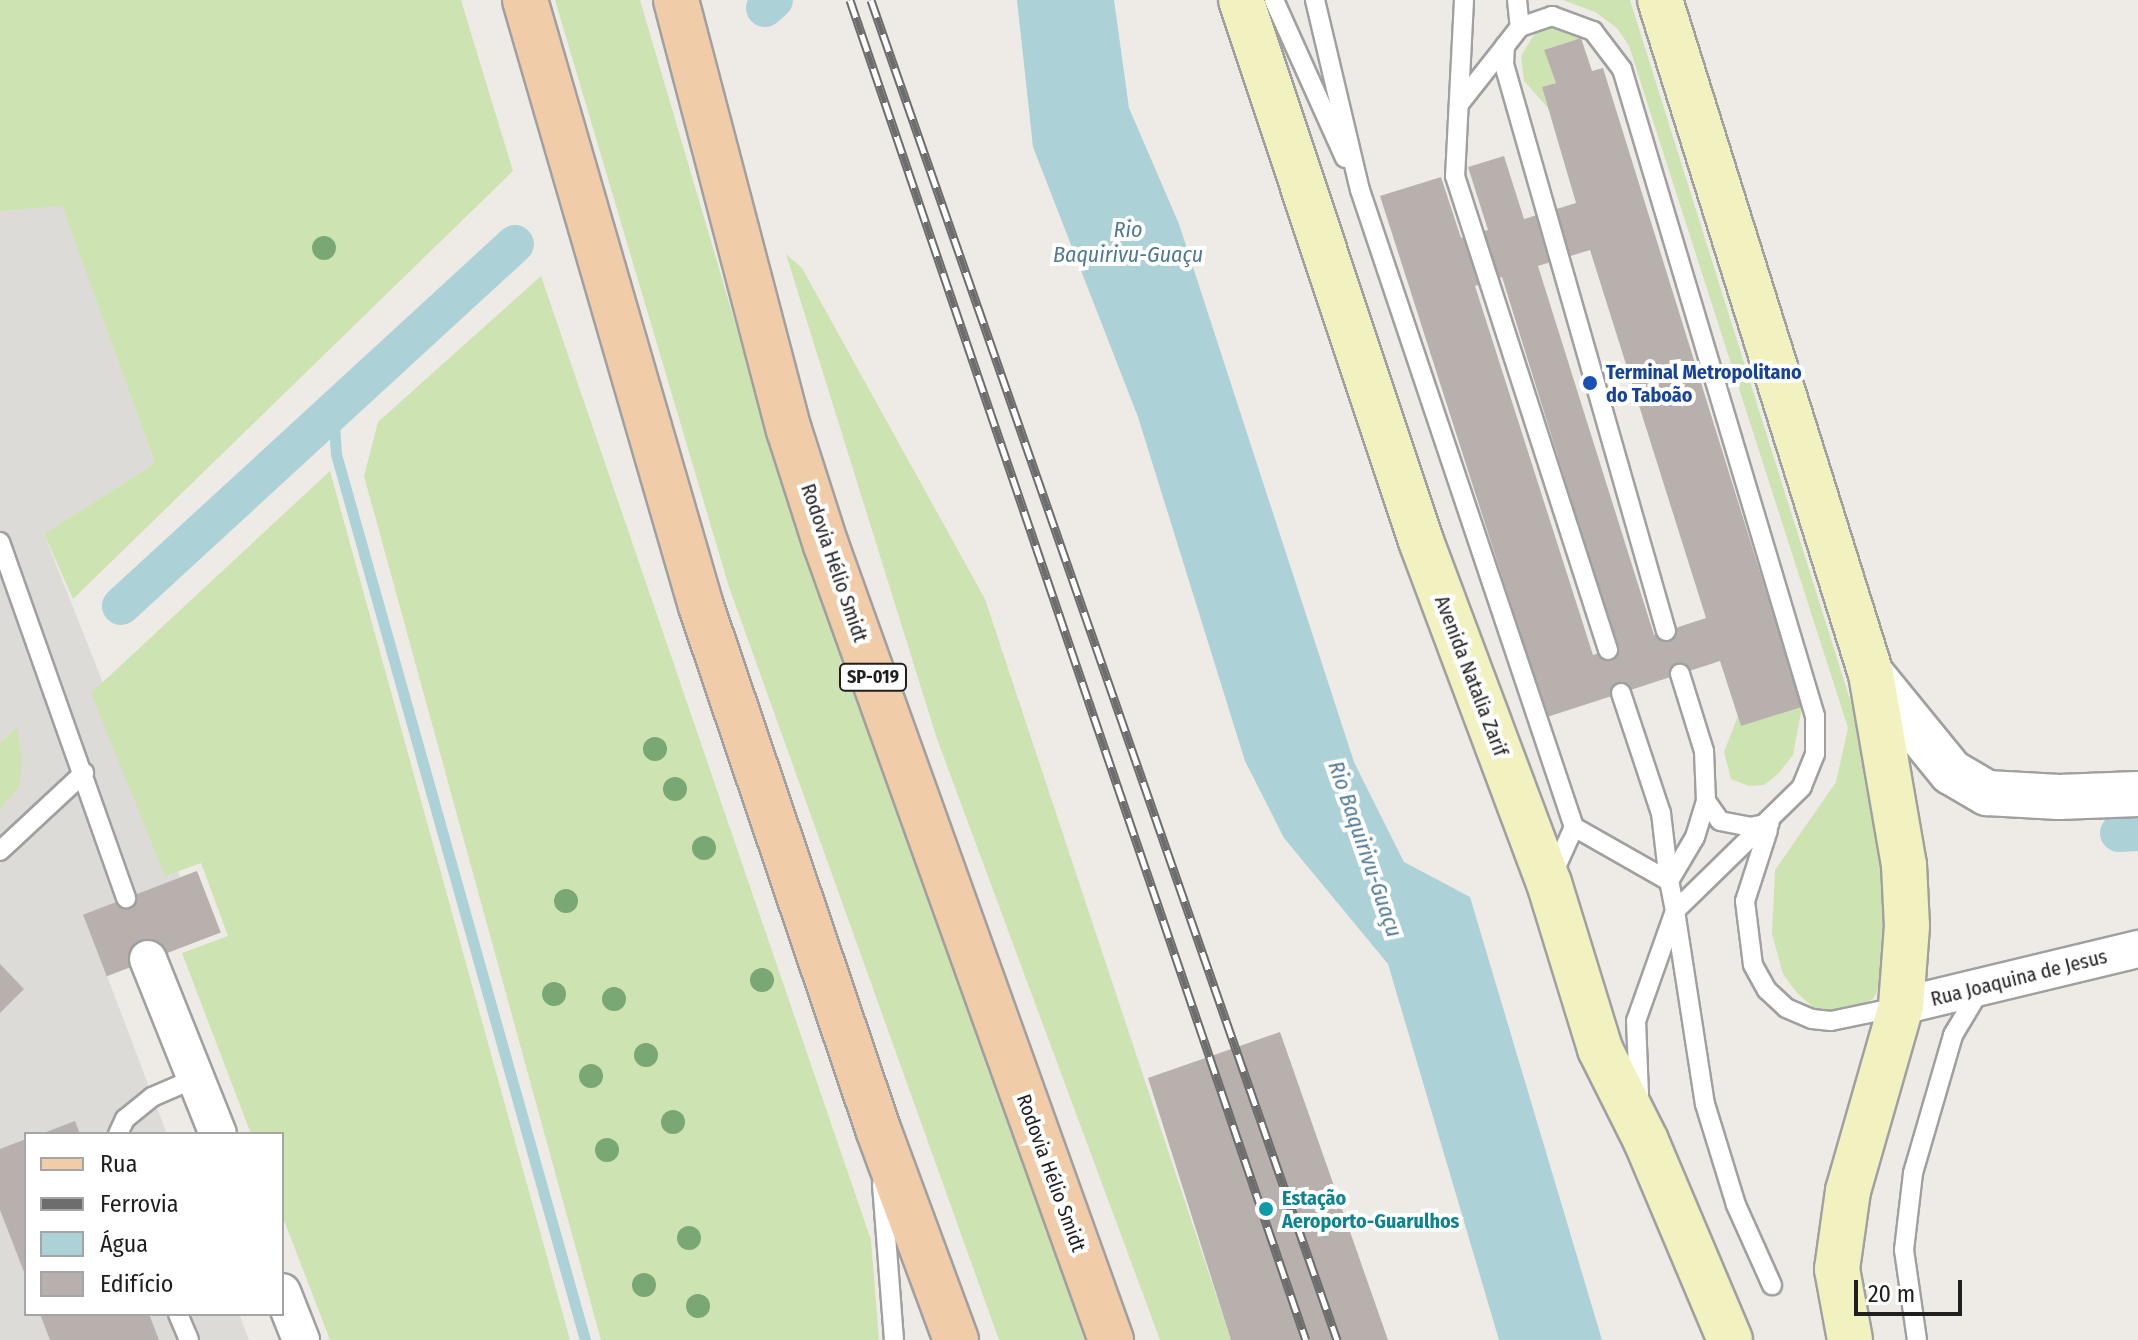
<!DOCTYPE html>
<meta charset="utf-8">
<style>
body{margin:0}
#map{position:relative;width:2138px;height:1340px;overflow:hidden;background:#eeebe6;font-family:"Fira Sans Condensed",sans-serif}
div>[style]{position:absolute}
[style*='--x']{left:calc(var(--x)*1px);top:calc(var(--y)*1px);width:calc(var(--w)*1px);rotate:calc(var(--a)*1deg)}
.airport>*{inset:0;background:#dddbd7}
.grass>*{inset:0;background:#cee3b2}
.water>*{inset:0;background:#acd1d7}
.stream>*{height:11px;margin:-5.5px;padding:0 5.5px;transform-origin:5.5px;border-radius:5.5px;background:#acd1d7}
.canal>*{height:38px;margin:-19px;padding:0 19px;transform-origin:19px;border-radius:19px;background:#acd1d7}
.building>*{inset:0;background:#b7b0ac;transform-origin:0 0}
.roads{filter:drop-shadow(2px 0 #a0a0a0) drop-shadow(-2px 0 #a0a0a0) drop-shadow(0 2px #a0a0a0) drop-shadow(0 -2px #a0a0a0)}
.service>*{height:18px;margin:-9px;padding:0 9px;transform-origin:9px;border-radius:9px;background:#fff}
.minor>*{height:36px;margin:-18px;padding:0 18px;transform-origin:18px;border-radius:18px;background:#fff}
.tertiary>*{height:44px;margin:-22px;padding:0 22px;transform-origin:22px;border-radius:22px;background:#fff}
.secondary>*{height:44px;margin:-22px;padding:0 22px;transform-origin:22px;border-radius:22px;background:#f2f1c0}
.primary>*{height:44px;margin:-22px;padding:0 22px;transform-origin:22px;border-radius:22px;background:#f1cca9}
.rail>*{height:9px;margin-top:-4.5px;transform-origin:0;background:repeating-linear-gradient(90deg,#fff 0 18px,#6d6d6d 0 36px);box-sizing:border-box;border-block:2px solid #6d6d6d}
.trees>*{width:24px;height:24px;margin:-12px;border-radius:50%;background:#79a875}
.dots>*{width:22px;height:22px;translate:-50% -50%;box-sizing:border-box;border:4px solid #fff;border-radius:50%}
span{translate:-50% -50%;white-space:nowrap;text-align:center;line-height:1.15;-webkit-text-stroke:8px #fff;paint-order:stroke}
.shield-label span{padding:2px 6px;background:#fff;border:2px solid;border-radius:6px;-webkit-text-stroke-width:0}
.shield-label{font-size:18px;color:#1f1f1f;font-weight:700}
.transit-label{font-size:20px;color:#164399;font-weight:700}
.left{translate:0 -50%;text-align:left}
.street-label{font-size:20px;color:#1f1f1f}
.culture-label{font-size:20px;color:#0d838f;font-weight:700}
.water-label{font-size:22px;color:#4f7895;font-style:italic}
.legend{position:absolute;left:24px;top:1132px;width:260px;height:184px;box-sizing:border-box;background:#fff;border:2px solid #a5a5a5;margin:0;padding:10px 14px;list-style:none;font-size:24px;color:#1f1f1f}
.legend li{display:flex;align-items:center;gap:16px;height:40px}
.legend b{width:40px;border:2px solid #a5a5a5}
.scale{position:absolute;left:1854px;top:1280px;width:108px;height:36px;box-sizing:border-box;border:4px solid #1f1f1f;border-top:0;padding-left:10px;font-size:24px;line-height:28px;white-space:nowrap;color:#1f1f1f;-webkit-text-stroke:6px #fff;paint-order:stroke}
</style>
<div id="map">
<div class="airport">
<div style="clip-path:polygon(62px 205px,155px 463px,44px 534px,180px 877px,197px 871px,221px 932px,107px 976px,167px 1134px,26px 1134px,26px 1314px,239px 1314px,249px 1340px,0 1340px,0 211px)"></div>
</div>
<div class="grass">
<div style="clip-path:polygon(0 0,461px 0,513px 171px,73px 599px,44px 534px,155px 463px,62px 206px,0 211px)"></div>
<div style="clip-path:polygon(555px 0,640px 0,769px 438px,1090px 1340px,999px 1340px,729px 587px)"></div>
<div style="clip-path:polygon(1563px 0,1630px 0,1873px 773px,1887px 864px,1882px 983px,1873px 999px,1851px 1009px,1831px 1013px,1814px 1008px,1797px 993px,1783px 974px,1772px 934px,1775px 870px,1836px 782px,1848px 728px,1629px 46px,1617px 28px,1595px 12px)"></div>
<div style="clip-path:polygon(1551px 26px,1572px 27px,1581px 38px,1544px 50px,1556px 83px,1542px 87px,1548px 108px,1524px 81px,1521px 56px,1535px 33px)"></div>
<div style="clip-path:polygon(786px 254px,802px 268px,985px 599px,1231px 1340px,1160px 1340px,937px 739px)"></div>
<div style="clip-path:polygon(541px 276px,871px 1240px,879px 1340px,601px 1340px,364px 476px,378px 422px)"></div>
<div style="clip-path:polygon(330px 471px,570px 1340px,330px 1340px,282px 1215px,282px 1134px,251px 1134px,182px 953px,228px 936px,201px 863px,165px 876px,91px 693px)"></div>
<div style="clip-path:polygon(1802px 707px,1793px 755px,1778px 774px,1764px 785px,1749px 786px,1731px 779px,1724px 752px,1738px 716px,1741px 726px)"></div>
<div style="clip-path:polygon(17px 727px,22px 758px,19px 786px,0 810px,0 743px)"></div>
</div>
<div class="water">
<div style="clip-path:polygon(1017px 0,1114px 0,1129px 108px,1179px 224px,1354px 762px,1404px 862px,1470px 897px,1602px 1340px,1499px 1340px,1388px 964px,1284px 838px,1245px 761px,1138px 417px,1033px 147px)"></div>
</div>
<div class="stream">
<div style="--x:333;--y:408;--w:46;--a:86.3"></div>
<div style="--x:336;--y:454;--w:920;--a:74.3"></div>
</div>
<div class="canal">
<div style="--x:765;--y:8;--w:12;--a:-42"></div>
<div style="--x:121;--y:606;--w:535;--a:-42.58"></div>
<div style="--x:2119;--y:833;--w:19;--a:-3"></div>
</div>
<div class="building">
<div style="clip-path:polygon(evenodd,1581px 38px,1592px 71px,1603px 68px,1802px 707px,1741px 726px,1720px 661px,1547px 717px,1380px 196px,1441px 177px,1461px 238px,1488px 230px,1468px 167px,1504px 156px,1524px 219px,1576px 203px,1542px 87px,1556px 83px,1544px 50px,1581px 38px,1590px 250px,1706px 618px,1654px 635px,1538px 266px,1590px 250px,1581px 38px,1502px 277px,1617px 647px,1593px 655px,1475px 286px,1502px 277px)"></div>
<div style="left:197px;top:871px;width:66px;height:122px;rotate:69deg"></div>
<div style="clip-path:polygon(0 964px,24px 989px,0 1013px)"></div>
<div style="clip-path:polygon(1280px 1032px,1388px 1340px,1231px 1340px,1148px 1078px)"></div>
<div style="clip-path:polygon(75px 1121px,80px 1134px,41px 1134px)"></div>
<div style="clip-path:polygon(26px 1139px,26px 1277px,0 1210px,0 1149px)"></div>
<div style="clip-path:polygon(40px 1314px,149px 1314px,159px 1340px,50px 1340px)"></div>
</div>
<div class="roads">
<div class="service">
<div style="--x:1274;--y:0;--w:173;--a:65.8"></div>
<div style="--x:1315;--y:0;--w:195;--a:76.7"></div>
<div style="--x:1360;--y:190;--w:672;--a:71.43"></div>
<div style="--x:1574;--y:827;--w:54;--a:114.2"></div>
<div style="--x:1464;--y:0;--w:176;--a:92.9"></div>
<div style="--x:1455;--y:176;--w:498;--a:72.1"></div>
<div style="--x:1517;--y:0;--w:27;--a:84"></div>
<div style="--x:1460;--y:103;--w:73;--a:-51.7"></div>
<div style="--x:0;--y:542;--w:378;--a:70.5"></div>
<div style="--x:1666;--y:631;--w:590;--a:-105.95"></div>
<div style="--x:1504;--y:64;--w:18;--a:-87"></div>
<div style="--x:1505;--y:46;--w:24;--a:-52"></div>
<div style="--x:1520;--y:27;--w:34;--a:-19"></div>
<div style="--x:1552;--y:16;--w:44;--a:20.1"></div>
<div style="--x:1593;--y:31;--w:48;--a:52.7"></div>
<div style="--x:1622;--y:69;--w:675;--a:73.39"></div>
<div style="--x:1815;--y:716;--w:38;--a:90"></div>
<div style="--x:1815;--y:754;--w:35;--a:112"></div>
<div style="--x:1802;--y:787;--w:177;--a:135.7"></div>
<div style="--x:1675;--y:911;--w:195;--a:81.2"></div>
<div style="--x:1705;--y:1104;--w:106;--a:72.9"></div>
<div style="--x:1736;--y:1205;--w:88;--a:65.8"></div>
<div style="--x:1621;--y:693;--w:126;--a:71.6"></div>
<div style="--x:1661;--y:813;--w:68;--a:83.3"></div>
<div style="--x:1706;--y:801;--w:24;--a:55"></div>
<div style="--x:1720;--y:821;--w:31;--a:11"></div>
<div style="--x:1750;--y:827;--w:20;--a:-11"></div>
<div style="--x:1574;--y:827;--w:109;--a:29.6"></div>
<div style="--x:1768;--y:830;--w:75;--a:107.9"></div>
<div style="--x:1745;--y:901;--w:64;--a:82.9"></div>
<div style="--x:1753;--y:965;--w:29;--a:61"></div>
<div style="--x:1767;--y:990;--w:26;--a:43"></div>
<div style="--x:1786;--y:1008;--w:28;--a:23"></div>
<div style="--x:1812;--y:1019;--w:19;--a:6"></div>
<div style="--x:1831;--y:1021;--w:68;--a:-11.8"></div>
<div style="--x:0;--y:851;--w:115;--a:-42.9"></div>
<div style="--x:1639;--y:1095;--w:74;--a:-92.3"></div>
<div style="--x:1636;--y:1021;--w:117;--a:-70.5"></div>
<div style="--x:1675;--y:911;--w:31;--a:-101"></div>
<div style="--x:1669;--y:881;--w:51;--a:-59.4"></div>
<div style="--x:1695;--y:837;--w:38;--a:-73"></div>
<div style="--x:1706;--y:801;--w:50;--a:-92.3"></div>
<div style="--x:1704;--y:751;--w:81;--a:-107.3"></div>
<div style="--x:118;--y:1134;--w:17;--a:-65"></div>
<div style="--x:125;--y:1119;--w:35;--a:-39"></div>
<div style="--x:152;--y:1097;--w:48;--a:-23.4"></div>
<div style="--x:882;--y:1184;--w:156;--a:85.6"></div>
<div style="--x:178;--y:1314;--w:28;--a:67"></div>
<div style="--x:1917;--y:1340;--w:91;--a:-98.2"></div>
<div style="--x:1904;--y:1250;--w:78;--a:-83.3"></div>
<div style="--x:1913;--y:1173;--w:144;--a:-73.8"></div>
<div style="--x:1953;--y:1035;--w:52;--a:-59"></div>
</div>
<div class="minor">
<div style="--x:148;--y:959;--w:188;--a:68.2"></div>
<div style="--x:1901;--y:1006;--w:244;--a:-13.5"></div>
<div style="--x:282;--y:1292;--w:52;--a:68.4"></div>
</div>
<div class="tertiary">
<div style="--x:1871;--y:674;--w:127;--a:50.8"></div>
<div style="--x:1951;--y:772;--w:42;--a:30.3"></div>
<div style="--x:1987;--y:793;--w:72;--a:3.2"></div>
<div style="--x:2059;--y:797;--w:79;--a:-2.2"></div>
</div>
<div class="secondary">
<div style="--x:1241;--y:0;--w:570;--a:71.6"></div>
<div style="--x:1421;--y:541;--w:365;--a:69.5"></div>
<div style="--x:1549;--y:883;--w:174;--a:72.9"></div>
<div style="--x:1600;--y:1049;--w:103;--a:63.4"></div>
<div style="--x:1646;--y:1141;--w:216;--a:67.1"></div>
<div style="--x:1660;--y:0;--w:706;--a:72.62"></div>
<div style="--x:1871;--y:674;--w:194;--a:80.2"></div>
<div style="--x:1904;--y:865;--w:61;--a:87.2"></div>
<div style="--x:1907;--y:926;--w:80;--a:94.3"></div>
<div style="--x:1901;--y:1006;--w:192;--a:106"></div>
<div style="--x:1848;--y:1191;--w:79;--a:98"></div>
<div style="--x:1837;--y:1269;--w:72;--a:79.6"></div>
</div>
<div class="primary">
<div style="--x:525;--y:0;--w:631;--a:73.81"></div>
<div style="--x:701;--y:606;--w:552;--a:71.3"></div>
<div style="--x:878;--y:1129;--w:225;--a:69.7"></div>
<div style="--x:676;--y:0;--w:445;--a:75.3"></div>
<div style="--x:789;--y:430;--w:121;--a:72.2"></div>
<div style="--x:826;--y:545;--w:845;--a:70.28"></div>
</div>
</div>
<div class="rail">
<div style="--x:850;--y:0;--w:1415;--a:71.21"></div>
<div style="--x:871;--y:0;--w:1419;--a:70.82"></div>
</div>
<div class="trees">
<div style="left:324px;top:248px"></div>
<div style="left:655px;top:749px"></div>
<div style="left:675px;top:789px"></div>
<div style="left:704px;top:848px"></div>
<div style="left:566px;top:901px"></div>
<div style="left:762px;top:980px"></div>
<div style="left:554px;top:994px"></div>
<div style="left:614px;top:999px"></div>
<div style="left:646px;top:1055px"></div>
<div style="left:591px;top:1076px"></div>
<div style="left:673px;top:1122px"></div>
<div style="left:607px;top:1150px"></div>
<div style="left:689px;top:1238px"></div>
<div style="left:644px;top:1285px"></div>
<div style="left:698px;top:1306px"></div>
</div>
<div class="dots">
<div style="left:1590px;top:383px;background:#1a4fb4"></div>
<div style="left:1266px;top:1209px;background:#0f9aa8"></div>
</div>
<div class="shield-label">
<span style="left:873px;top:677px">SP-019</span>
</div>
<div class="transit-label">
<span class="left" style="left:1606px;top:384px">Terminal Metropolitano<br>do Taboão</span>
</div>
<div class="street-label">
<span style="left:834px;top:563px;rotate:71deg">Rodovia Hélio Smidt</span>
<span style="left:1471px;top:676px;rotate:69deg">Avenida Natalia Zarif</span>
<span style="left:2019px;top:978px;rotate:-14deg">Rua Joaquina de Jesus</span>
<span style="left:1051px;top:1173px;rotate:70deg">Rodovia Hélio Smidt</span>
</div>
<div class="culture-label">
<span class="left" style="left:1282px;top:1210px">Estação<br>Aeroporto-Guarulhos</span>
</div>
<div class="water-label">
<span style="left:1128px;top:242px">Rio<br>Baquirivu-Guaçu</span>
<span style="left:1365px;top:849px;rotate:71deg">Rio Baquirivu-Guaçu</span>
</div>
<ul class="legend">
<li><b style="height:10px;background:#f1cca9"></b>Rua</li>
<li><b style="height:10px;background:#6d6d6d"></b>Ferrovia</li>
<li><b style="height:22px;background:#acd1d7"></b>Água</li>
<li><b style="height:22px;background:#b7b0ac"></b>Edifício</li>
</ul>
<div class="scale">20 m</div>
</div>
